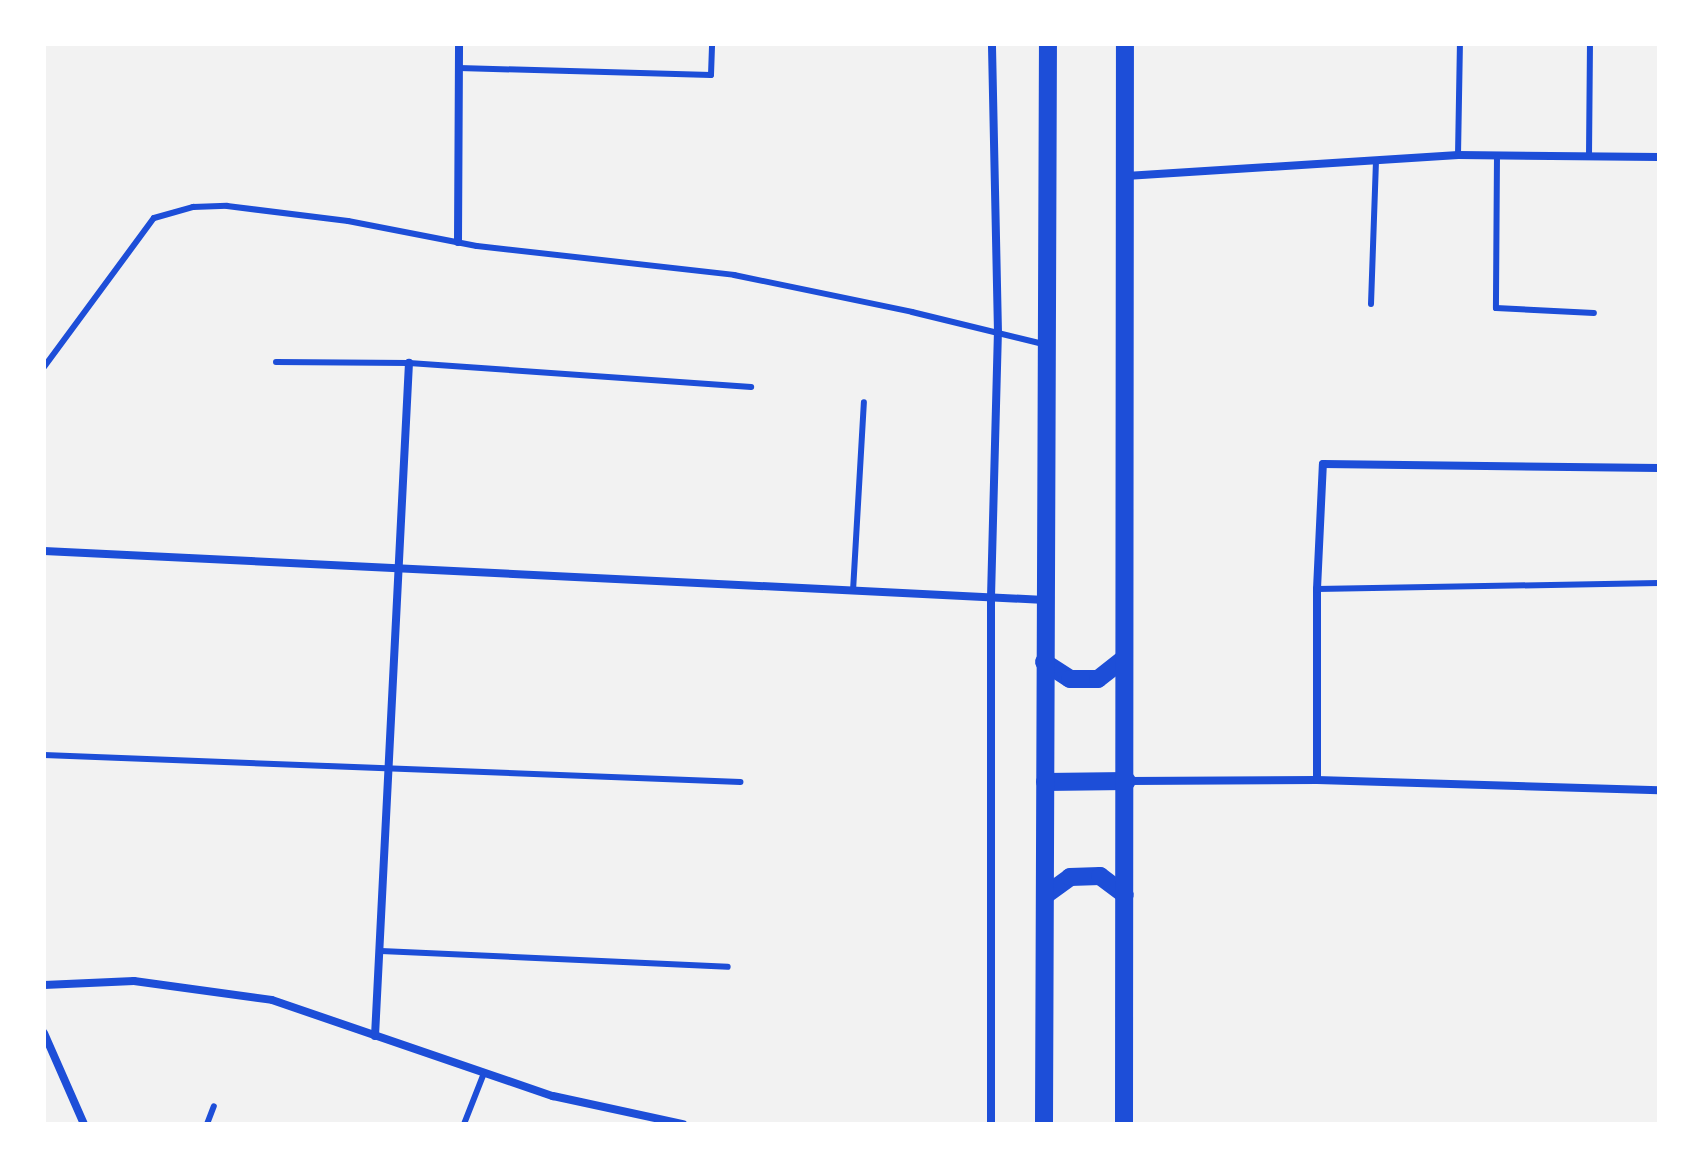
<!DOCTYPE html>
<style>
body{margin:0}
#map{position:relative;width:1703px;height:1168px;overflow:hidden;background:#f2f2f2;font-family:"IBM Plex Sans",sans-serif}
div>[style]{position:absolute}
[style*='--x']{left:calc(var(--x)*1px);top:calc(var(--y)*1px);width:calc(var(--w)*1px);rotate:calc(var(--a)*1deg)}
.service>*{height:6px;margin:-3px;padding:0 3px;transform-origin:3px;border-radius:3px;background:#1d4ed8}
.minor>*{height:8px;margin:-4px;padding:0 4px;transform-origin:4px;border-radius:4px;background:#1d4ed8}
.primary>*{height:18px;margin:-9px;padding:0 9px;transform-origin:9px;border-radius:9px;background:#1d4ed8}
span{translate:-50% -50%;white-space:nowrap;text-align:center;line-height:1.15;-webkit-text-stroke:6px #fff;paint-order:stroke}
.frame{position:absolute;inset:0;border:46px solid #fff;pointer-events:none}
</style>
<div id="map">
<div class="service">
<div style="--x:459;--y:68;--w:252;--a:1.6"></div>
<div style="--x:711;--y:75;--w:31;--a:-88"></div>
<div style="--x:1458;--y:155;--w:111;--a:-89"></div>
<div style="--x:1497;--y:155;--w:153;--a:90.4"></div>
<div style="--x:1496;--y:308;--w:98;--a:2.9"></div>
<div style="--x:1589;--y:156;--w:112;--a:-89.5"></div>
<div style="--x:1371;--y:304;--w:144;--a:-88"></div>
<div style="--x:276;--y:362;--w:133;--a:0.4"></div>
<div style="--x:409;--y:363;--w:343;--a:4"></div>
<div style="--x:44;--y:367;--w:185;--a:-53.6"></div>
<div style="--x:154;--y:218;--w:41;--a:-15.8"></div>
<div style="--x:193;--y:207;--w:34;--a:-2"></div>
<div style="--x:227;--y:206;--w:122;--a:7.1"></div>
<div style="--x:348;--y:221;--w:131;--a:11"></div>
<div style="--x:477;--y:246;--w:259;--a:6.4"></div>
<div style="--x:734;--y:275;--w:182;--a:11.7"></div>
<div style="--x:912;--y:312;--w:135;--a:13.7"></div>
<div style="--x:1317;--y:589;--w:342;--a:-1"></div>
<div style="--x:853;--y:591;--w:189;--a:-86.7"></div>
<div style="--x:44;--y:755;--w:697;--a:2.22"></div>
<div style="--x:381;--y:951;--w:347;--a:2.6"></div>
<div style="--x:207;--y:1124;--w:19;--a:-69"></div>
<div style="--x:464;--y:1124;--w:55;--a:-68.6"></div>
</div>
<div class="minor">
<div style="--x:1126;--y:176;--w:333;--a:-3.6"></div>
<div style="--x:1458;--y:155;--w:201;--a:0.6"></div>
<div style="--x:458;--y:242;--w:198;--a:-89.7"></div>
<div style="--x:44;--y:551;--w:1002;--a:2.8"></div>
<div style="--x:1317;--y:780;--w:191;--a:-90"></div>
<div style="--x:1317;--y:589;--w:125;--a:-87.3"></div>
<div style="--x:1323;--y:464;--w:336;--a:0.7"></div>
<div style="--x:1128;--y:781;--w:189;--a:-0.3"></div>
<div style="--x:1317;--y:780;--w:342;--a:1.7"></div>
<div style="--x:44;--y:985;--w:90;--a:-2.5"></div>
<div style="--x:134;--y:981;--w:139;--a:7.8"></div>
<div style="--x:272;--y:1000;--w:297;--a:18.9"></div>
<div style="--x:553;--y:1096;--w:133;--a:12.2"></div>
<div style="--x:44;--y:1033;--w:99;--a:66.3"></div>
<div style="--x:375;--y:1036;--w:674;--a:-87.11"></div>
<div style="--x:991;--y:1124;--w:527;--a:-90"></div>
<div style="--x:991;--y:597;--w:264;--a:-88.5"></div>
<div style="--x:998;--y:333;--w:289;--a:-91.2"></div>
</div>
<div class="primary">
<div style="--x:1044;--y:662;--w:31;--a:33"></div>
<div style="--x:1070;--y:679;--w:28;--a:0"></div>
<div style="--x:1098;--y:679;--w:31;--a:-38"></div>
<div style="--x:1045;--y:782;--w:82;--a:-0.7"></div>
<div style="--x:1047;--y:894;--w:29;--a:-36"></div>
<div style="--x:1070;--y:877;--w:30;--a:-2"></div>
<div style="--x:1100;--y:876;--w:31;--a:37"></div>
<div style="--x:1044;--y:1124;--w:1080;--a:-89.79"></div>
<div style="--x:1124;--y:1124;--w:1080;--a:-89.95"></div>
</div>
<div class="frame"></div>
</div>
